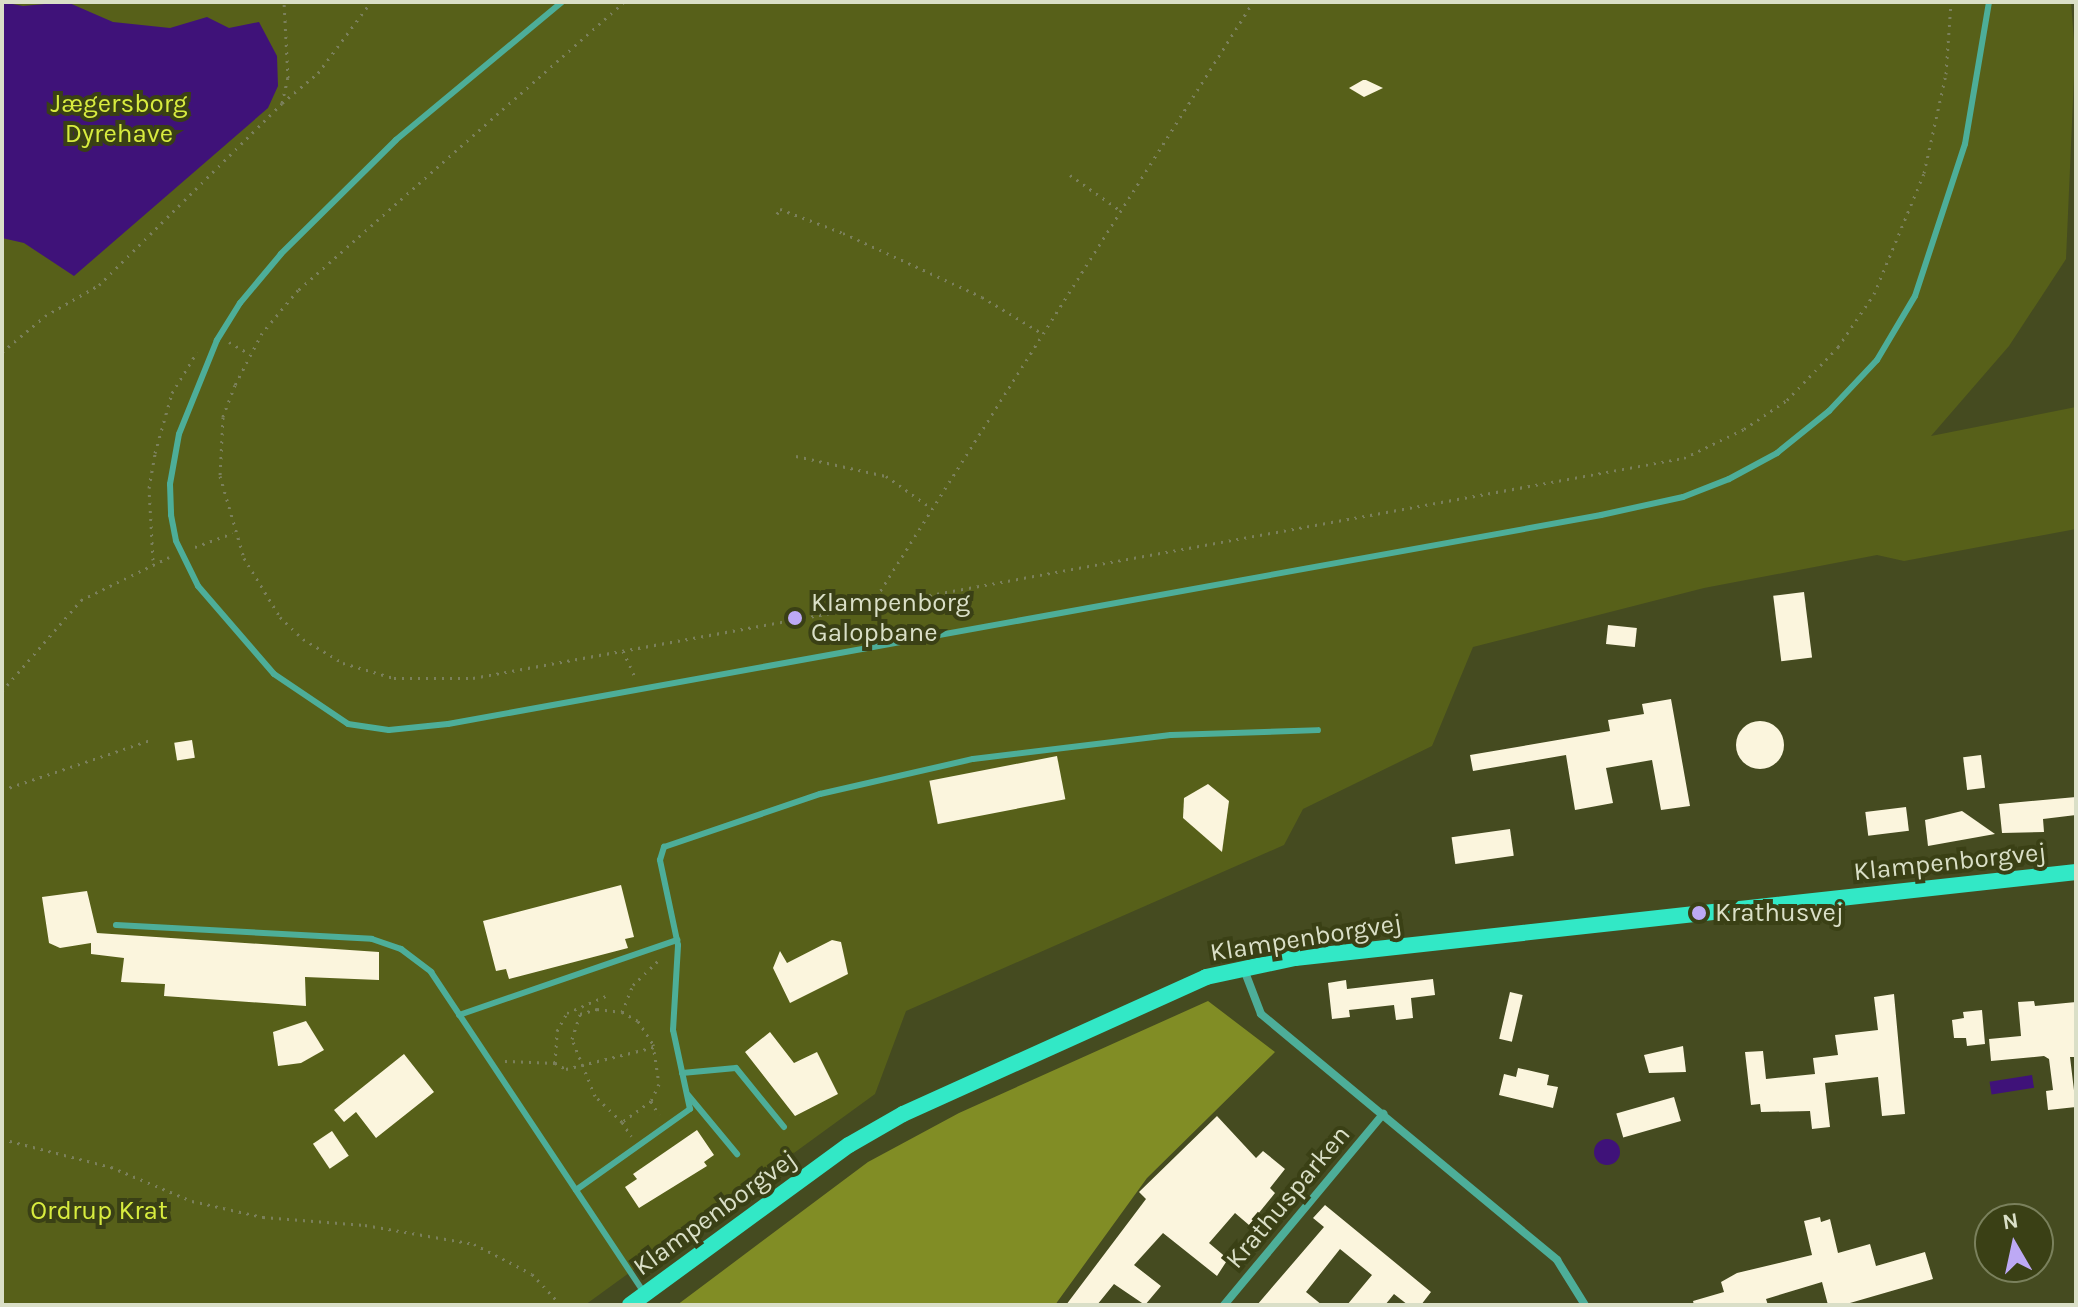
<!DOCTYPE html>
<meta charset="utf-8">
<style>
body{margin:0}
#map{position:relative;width:2078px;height:1307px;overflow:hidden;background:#454b20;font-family:Karla,sans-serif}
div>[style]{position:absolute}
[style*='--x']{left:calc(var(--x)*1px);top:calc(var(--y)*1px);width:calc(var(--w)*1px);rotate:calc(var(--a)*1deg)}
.green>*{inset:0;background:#576019}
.forest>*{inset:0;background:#818d25}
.water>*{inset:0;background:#3f1279;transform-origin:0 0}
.round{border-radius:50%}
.building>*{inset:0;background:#fbf5dd;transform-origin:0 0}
.path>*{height:3px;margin-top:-1.5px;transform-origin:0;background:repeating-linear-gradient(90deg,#7b805c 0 2px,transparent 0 8px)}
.lane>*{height:6px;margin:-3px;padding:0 3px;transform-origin:3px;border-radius:3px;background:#4dae99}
.street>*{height:8px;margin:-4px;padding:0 4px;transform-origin:4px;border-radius:4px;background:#4dae99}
.secondary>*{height:16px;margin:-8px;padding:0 8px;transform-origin:8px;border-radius:8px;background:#32e8c6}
.dots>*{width:22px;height:22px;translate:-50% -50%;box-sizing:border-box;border:4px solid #3a4015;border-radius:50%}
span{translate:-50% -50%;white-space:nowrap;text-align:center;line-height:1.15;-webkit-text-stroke:8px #3a4015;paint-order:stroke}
.park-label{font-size:26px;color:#d8ec3f}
.poi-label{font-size:26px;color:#dadfc7}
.left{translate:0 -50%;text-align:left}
.street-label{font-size:26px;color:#dadfc7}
.frame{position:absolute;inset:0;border:4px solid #dadfc7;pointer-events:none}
.north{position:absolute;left:1974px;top:1203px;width:80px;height:80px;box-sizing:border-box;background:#3a4015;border:2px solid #7a805c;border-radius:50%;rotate:351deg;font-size:22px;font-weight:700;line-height:32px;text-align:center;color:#dadfc7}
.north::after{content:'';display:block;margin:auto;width:28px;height:36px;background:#bda9f5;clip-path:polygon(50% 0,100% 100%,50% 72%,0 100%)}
</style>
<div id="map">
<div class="green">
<div style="clip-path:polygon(2px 2px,2071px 2px,2075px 54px,2066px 259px,2009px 346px,1931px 436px,2076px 407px,2076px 529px,1904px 561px,1877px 555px,1704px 588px,1473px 647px,1432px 746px,1303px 809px,1284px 845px,906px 1011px,875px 1094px,585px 1305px,2px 1305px)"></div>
</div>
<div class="forest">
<div style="clip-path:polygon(1208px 1001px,1275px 1052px,1147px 1178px,1055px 1305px,677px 1305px,868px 1162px,959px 1113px)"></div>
</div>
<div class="water">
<div style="clip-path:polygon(2px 2px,23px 6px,67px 2px,113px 22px,170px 28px,207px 17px,229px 28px,259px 22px,277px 56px,278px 86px,268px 108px,74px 276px,24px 243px,2px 238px)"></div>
<div style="left:2032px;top:1075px;width:13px;height:43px;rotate:81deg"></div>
<div class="round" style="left:1594px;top:1139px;width:26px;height:26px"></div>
</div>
<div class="building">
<div style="clip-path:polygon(1363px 80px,1366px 80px,1383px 88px,1364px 97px,1349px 88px)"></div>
<div style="left:1804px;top:592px;width:66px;height:31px;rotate:83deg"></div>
<div style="left:1608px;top:625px;width:29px;height:19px;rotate:6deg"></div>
<div style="clip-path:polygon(1671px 699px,1690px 806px,1661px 810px,1652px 760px,1606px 768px,1613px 803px,1575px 810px,1566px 755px,1473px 771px,1470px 755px,1610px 731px,1608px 720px,1644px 714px,1642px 704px)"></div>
<div class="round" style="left:1736px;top:721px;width:48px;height:48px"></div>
<div style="left:192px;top:740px;width:18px;height:18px;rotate:81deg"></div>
<div style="left:1981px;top:755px;width:33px;height:18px;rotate:83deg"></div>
<div style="left:1057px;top:756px;width:44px;height:130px;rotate:79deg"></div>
<div style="clip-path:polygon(1208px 784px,1229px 801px,1222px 852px,1183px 818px,1184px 798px)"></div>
<div style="clip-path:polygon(2076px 797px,2076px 815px,2043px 819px,2044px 832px,2002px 833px,1999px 804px)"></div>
<div style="left:1906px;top:807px;width:24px;height:41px;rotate:83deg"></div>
<div style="clip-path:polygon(1962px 811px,1995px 834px,1928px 846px,1925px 820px)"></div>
<div style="left:1510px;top:829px;width:27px;height:59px;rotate:82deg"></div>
<div style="clip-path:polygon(621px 885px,634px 937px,625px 939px,628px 948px,509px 979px,506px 969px,496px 971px,483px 921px)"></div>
<div style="clip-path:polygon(87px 891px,97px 933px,379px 952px,379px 980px,305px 977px,306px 1006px,164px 996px,165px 984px,121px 982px,124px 958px,91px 954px,91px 943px,60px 948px,49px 943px,42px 897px)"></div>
<div style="clip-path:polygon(832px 940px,841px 942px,848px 974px,790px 1003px,773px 968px,780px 951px,787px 963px)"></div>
<div style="clip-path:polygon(1433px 979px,1435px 995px,1411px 998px,1413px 1018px,1396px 1020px,1394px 1005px,1349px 1010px,1350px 1017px,1332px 1019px,1328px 983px,1346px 980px,1347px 989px)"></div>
<div style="left:1510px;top:992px;width:13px;height:48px;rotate:13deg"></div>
<div style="clip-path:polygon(1894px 994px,1905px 1114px,1882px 1116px,1878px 1077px,1825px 1083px,1830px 1127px,1812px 1129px,1810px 1111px,1761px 1112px,1760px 1104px,1751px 1105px,1745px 1052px,1763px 1051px,1766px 1079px,1815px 1074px,1813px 1058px,1838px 1055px,1835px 1035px,1878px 1030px,1874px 997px)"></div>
<div style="clip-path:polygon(2034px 1001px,2035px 1006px,2076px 1002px,2076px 1057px,2070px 1057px,2076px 1107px,2048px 1110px,2046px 1091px,2053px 1090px,2049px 1059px,2044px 1056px,1991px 1061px,1989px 1039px,2021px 1036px,2018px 1002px)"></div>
<div style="clip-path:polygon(1982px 1010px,1985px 1044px,1967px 1046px,1966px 1038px,1954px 1038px,1952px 1020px,1964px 1018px,1963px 1012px)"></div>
<div style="clip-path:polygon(306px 1021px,324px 1050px,301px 1063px,278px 1066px,273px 1032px)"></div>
<div style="clip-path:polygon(770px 1032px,794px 1063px,817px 1052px,838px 1094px,795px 1116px,745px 1052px)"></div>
<div style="clip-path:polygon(1683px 1046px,1686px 1072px,1649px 1073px,1644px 1055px)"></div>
<div style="clip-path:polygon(404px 1054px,434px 1092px,376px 1138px,356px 1112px,344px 1122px,334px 1110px)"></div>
<div style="clip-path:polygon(1518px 1068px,1549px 1075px,1547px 1085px,1558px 1087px,1553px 1108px,1499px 1095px,1504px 1074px,1516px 1077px)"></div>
<div style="left:1674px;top:1097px;width:25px;height:60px;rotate:74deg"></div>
<div style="clip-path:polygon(1217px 1116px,1256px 1158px,1263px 1151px,1285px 1169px,1270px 1188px,1275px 1193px,1249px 1225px,1235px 1213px,1209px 1243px,1228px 1259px,1217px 1276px,1163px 1233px,1134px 1265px,1161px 1286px,1145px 1305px,1114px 1284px,1097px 1305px,1066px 1305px,1146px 1199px,1139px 1192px)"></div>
<div style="clip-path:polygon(697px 1130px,714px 1155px,704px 1162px,707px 1166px,639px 1208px,625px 1187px,637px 1179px,633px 1174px)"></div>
<div style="left:332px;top:1131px;width:30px;height:23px;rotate:56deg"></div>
<div style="clip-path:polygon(1325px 1205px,1431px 1292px,1421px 1305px,1408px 1305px,1394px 1294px,1385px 1305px,1347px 1305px,1372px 1275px,1340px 1249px,1306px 1292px,1322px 1305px,1257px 1305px,1324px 1227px,1313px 1218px)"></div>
<div style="clip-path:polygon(1820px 1217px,1821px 1222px,1830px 1219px,1838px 1253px,1870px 1244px,1876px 1266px,1925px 1252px,1933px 1279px,1843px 1305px,1828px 1305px,1822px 1282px,1766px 1299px,1768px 1305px,1694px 1305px,1693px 1301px,1724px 1292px,1721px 1282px,1737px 1273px,1812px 1255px,1804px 1221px)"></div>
</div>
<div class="path">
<div style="--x:624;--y:2;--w:435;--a:138.5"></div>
<div style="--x:298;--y:290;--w:56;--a:129.9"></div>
<div style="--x:262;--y:333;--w:59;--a:117.4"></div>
<div style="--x:235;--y:385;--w:34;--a:111"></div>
<div style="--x:223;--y:417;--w:59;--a:92.9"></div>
<div style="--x:220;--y:476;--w:85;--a:73.7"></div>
<div style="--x:244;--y:558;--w:69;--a:58.6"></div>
<div style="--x:280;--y:617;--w:32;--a:44"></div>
<div style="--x:303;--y:639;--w:47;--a:31"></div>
<div style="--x:343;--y:663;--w:53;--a:16.4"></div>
<div style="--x:394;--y:678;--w:79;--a:0"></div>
<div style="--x:473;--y:678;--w:1231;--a:-10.3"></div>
<div style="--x:1684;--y:458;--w:67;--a:-25.8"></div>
<div style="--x:1744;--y:429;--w:52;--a:-34"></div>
<div style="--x:1787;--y:400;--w:74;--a:-46.1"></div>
<div style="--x:1838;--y:347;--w:64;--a:-55.8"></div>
<div style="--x:1874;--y:294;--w:131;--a:-67.5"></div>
<div style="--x:1924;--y:173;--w:101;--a:-77.5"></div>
<div style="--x:1946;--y:74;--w:72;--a:-86"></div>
<div style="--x:282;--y:103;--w:47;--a:-39.8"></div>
<div style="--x:318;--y:73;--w:89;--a:-53.3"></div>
<div style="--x:1070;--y:175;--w:62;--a:35.2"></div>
<div style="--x:777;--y:214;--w:6;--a:-59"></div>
<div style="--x:780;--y:209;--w:67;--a:20.9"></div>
<div style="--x:843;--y:233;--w:153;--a:24.7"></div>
<div style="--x:982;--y:297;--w:71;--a:31.2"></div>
<div style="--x:229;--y:342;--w:24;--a:30"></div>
<div style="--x:2;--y:352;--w:56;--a:-39.9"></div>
<div style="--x:45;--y:316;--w:62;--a:-29.9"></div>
<div style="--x:99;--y:285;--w:258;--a:-44.8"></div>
<div style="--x:282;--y:103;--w:26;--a:-77"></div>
<div style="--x:288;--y:78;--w:76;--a:-93"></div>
<div style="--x:796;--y:456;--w:92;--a:12.5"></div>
<div style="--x:886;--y:476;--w:54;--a:35.2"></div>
<div style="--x:195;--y:547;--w:40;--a:-20.2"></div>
<div style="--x:153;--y:560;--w:72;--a:-93.2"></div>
<div style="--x:149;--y:488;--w:36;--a:-80"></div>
<div style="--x:155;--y:453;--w:62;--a:-74.2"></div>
<div style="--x:172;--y:393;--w:48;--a:-58.6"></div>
<div style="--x:872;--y:604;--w:712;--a:-57.67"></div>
<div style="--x:623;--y:651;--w:29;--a:65"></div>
<div style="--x:2;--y:691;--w:121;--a:-49"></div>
<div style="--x:81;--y:600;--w:98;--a:-26"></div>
<div style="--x:2;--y:790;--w:157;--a:-18.6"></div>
<div style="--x:597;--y:1009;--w:25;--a:7"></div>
<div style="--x:622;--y:1012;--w:18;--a:29"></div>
<div style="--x:638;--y:1021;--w:27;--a:57"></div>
<div style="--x:653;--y:1044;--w:40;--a:81.5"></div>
<div style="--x:659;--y:1084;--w:19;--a:115"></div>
<div style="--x:651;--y:1101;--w:36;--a:144"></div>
<div style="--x:622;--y:1122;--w:37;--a:-136"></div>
<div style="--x:595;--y:1096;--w:61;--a:-112"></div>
<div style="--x:572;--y:1039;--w:26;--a:-72"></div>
<div style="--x:580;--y:1014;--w:18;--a:-16"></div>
<div style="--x:622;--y:1012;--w:29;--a:-68"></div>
<div style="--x:633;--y:985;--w:35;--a:-44"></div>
<div style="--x:505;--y:1061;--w:50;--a:2.3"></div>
<div style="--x:555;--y:1063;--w:32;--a:-86"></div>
<div style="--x:557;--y:1031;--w:21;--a:-61"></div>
<div style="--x:567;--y:1013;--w:47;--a:-23.8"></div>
<div style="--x:555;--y:1063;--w:13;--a:29"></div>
<div style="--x:566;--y:1069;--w:91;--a:-14"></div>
<div style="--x:651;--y:1101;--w:16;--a:60"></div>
<div style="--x:622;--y:1122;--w:17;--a:57"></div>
<div style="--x:2;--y:1139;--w:113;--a:14.4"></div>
<div style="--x:111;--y:1167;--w:88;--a:22.8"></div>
<div style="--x:192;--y:1201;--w:73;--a:12.7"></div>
<div style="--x:263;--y:1217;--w:102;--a:4.5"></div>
<div style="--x:365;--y:1225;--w:111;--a:9.9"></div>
<div style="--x:474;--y:1244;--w:65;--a:27.3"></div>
<div style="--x:532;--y:1274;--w:42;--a:46.9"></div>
</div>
<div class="lane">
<div style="--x:562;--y:2;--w:216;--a:140.3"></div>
<div style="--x:396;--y:140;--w:162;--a:135.3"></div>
<div style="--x:281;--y:254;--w:64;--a:129.9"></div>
<div style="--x:240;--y:303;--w:44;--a:121.9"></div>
<div style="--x:217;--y:340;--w:101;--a:112"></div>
<div style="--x:179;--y:434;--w:51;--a:100.2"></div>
<div style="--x:170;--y:484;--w:31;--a:88"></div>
<div style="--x:171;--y:515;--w:26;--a:79"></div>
<div style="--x:176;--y:541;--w:50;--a:63.9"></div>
<div style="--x:198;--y:586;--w:116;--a:49.2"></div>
<div style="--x:274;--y:674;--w:89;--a:34"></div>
<div style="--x:348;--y:724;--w:41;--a:8.3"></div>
<div style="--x:389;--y:730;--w:59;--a:-5.8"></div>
<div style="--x:448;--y:724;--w:1172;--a:-10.27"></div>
<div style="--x:1601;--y:515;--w:84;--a:-12.4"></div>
<div style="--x:1683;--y:497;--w:49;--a:-21.4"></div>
<div style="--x:1729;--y:479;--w:55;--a:-28.4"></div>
<div style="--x:1777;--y:453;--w:67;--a:-38.9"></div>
<div style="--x:1829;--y:411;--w:70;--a:-46.7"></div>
<div style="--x:1877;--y:360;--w:74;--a:-59.3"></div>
<div style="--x:1915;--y:296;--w:160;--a:-71.8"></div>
<div style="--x:1965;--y:144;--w:144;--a:-80.4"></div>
<div style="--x:116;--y:925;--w:256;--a:3.1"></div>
<div style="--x:372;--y:939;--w:31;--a:19"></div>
<div style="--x:401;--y:949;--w:38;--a:37"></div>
<div style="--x:431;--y:972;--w:387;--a:56.4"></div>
<div style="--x:459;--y:1015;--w:231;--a:-19"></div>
<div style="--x:682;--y:1073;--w:54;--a:-5.3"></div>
<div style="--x:736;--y:1068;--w:76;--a:50.9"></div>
<div style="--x:688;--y:1095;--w:77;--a:50.3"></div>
<div style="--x:576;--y:1190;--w:140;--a:-35.4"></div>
<div style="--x:690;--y:1109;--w:81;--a:-102.1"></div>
<div style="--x:673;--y:1030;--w:85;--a:-86.6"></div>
<div style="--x:678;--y:945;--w:87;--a:-102"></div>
<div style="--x:660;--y:860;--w:14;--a:-73"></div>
<div style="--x:664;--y:847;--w:165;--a:-18.8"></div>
<div style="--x:820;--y:794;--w:157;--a:-12.9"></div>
<div style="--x:973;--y:759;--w:199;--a:-6.9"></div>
<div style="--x:1171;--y:735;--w:147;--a:-1.9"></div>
</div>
<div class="street">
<div style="--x:1243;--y:967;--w:50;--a:69"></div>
<div style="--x:1261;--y:1014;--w:385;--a:39.7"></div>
<div style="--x:1557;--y:1260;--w:53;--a:58.1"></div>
<div style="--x:1224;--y:1305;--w:249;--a:-50.2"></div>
</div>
<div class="secondary">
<div style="--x:630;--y:1305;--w:271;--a:-36.2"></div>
<div style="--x:849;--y:1145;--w:62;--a:-29.9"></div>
<div style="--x:903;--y:1114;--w:333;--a:-24.3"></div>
<div style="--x:1206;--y:977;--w:91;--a:-12.1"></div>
<div style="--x:1295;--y:958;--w:786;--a:-6.28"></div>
</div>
<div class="dots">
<div style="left:795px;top:618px;background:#bda9f5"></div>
<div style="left:1699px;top:913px;background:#bda9f5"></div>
</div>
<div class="park-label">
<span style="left:119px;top:119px">Jægersborg<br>Dyrehave</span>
<span style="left:99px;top:1211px">Ordrup Krat</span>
</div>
<div class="poi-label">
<span class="left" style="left:811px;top:618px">Klampenborg<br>Galopbane</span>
<span class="left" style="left:1715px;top:913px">Krathusvej</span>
</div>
<div class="street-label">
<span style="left:1950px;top:862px;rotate:-6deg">Klampenborgvej</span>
<span style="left:1306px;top:938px;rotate:-9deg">Klampenborgvej</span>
<span style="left:1288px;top:1197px;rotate:-50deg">Krathusparken</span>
<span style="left:715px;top:1213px;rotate:-36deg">Klampenborgvej</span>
</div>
<div class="frame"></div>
<div class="north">N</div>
</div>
